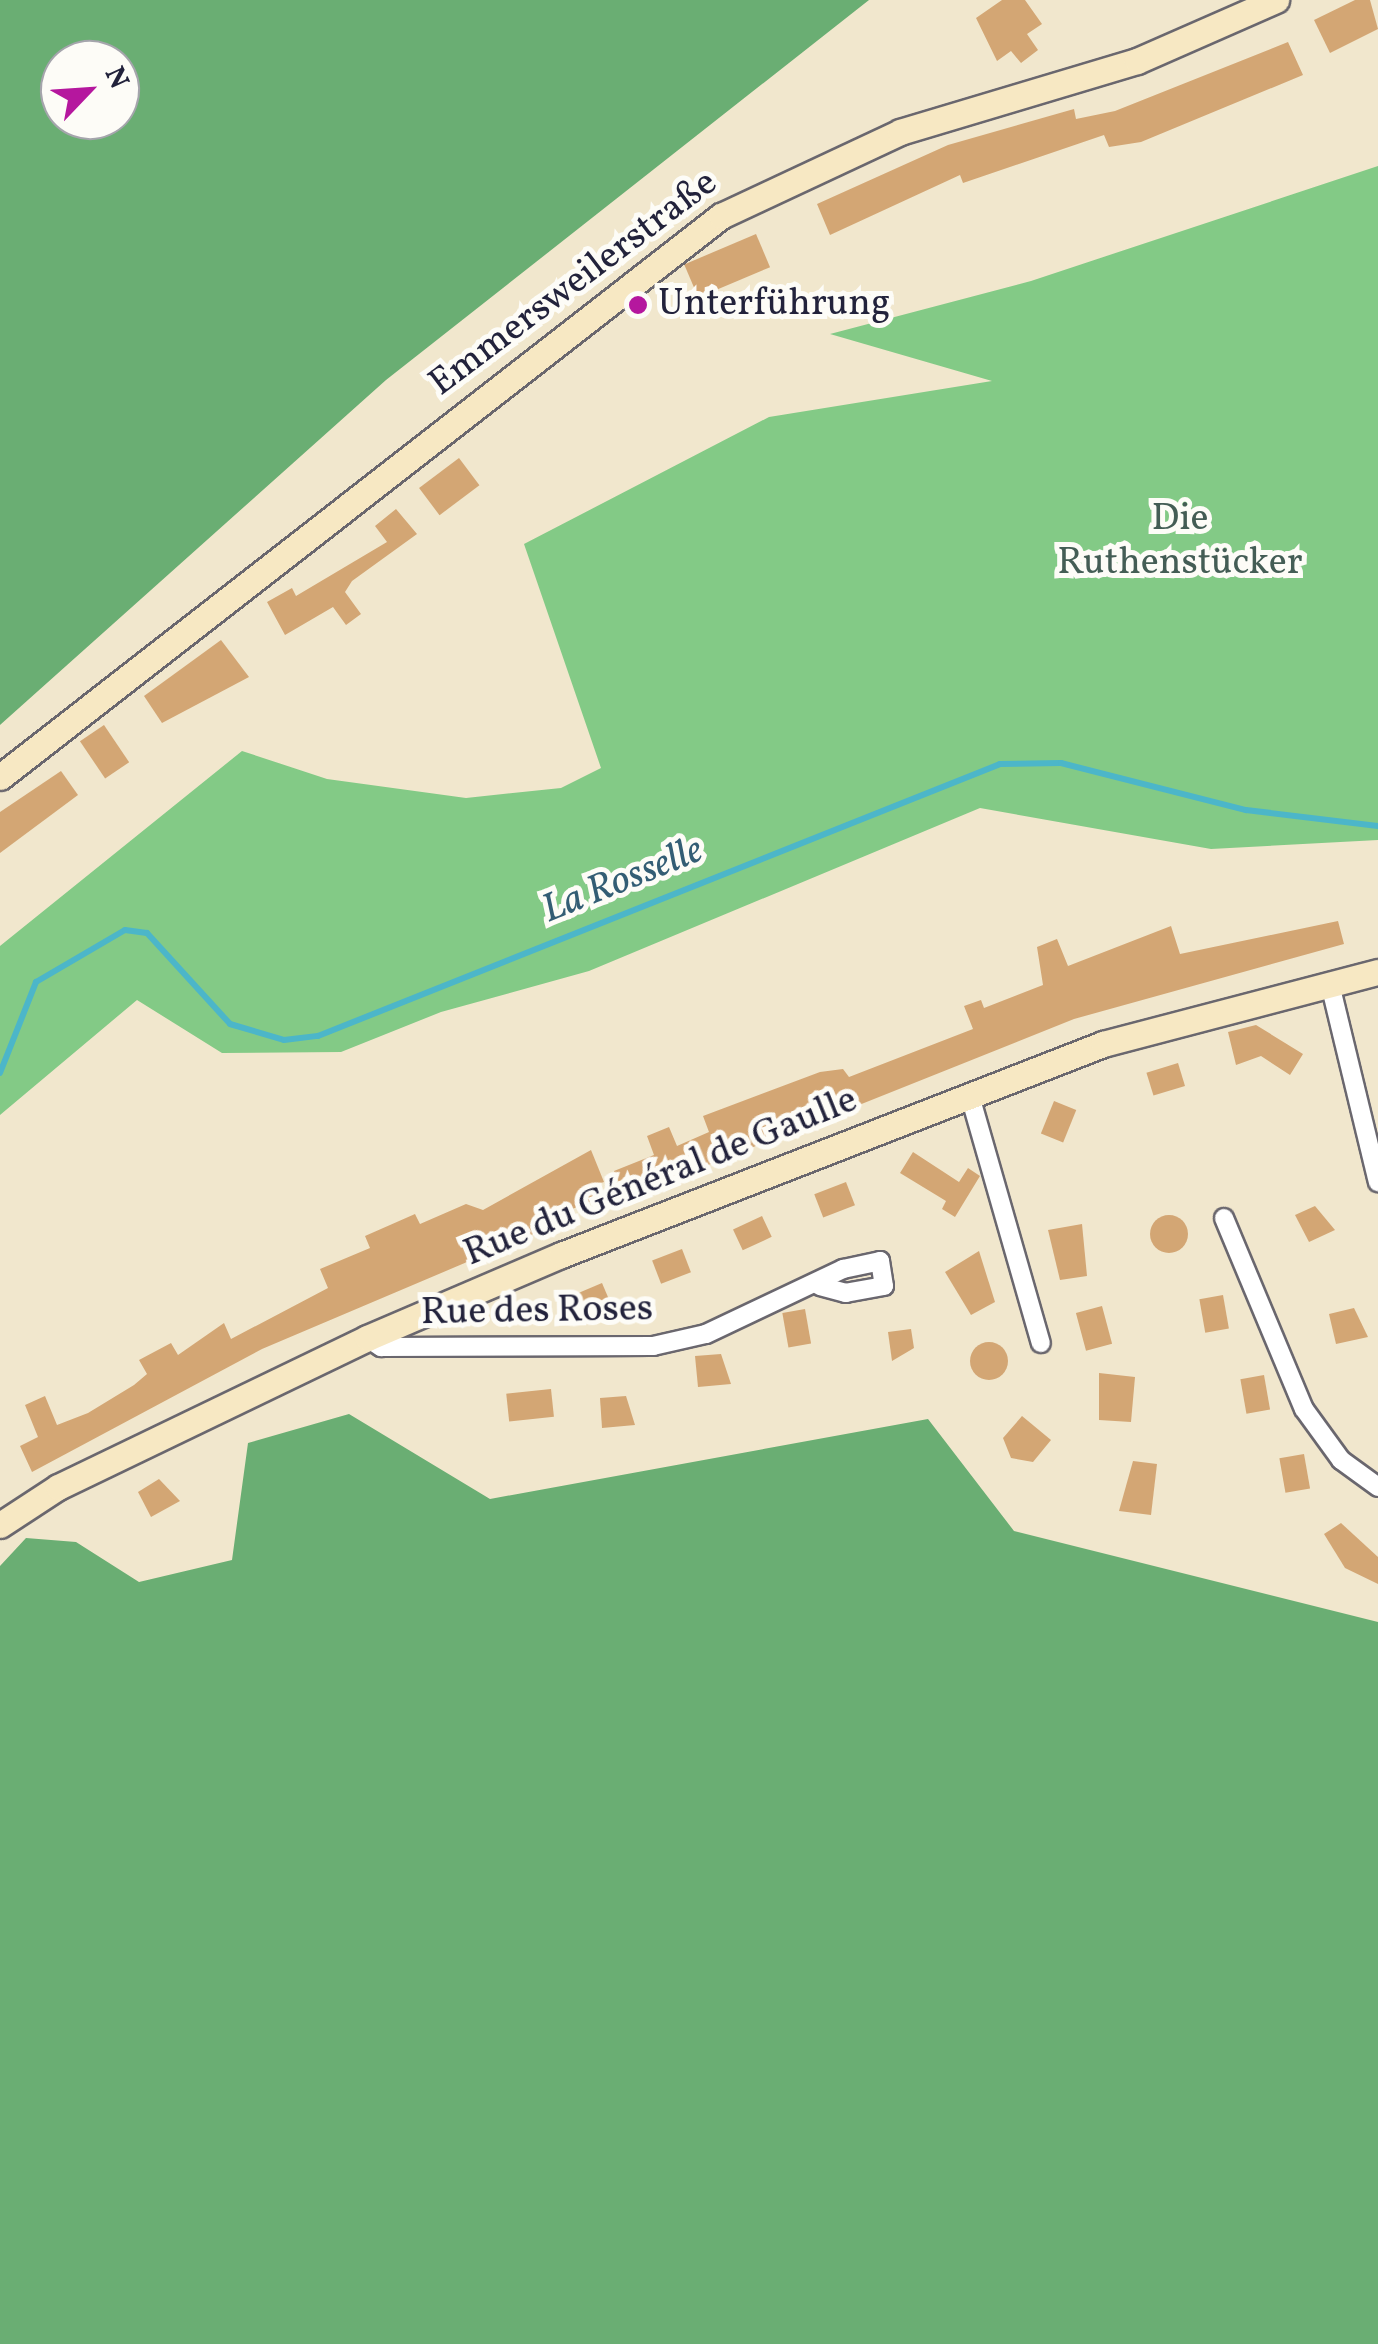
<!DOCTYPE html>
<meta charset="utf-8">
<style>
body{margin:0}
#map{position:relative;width:1378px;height:2344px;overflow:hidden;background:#f1e7cd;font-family:Vollkorn,serif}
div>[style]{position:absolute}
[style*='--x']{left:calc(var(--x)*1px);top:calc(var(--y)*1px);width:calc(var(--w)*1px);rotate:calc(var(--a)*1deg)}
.green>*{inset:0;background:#83ca86}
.forest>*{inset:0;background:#6aae73}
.stream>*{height:6px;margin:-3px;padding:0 3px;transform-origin:3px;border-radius:3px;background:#4cb6c9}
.building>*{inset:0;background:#d3a674;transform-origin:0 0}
.round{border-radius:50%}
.roads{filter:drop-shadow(2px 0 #6a676e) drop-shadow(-2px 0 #6a676e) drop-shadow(0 2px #6a676e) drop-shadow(0 -2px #6a676e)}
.minor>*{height:18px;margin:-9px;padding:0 9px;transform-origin:9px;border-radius:9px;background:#fff}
.secondary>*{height:25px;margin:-12.5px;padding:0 12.5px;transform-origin:12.5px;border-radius:12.5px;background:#f7e8c3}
.dots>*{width:28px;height:28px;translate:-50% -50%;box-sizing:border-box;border:5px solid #fdfcf7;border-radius:50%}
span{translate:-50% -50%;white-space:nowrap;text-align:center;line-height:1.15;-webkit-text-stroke:10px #fdfcf7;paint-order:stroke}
.street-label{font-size:38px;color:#22223b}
.poi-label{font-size:38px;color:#22223b}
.left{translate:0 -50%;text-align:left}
.park-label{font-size:38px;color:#445d55}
.water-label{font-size:40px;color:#335d74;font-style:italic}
.north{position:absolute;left:40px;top:40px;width:100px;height:100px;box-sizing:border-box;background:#fdfcf7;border:2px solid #a5a5ac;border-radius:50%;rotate:65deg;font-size:28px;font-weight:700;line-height:40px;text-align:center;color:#22223b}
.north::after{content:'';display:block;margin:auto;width:35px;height:45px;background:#b5179e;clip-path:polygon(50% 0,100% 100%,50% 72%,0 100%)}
</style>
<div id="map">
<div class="green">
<div style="clip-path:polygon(1378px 166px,1378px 840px,1211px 849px,980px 808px,589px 971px,441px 1012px,341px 1052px,222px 1053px,137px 1000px,0 1115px,0 946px,242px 751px,327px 779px,466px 798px,561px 788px,601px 768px,524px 544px,769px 417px,992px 381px,830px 334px,1031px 281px)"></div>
</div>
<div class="forest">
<div style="clip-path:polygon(evenodd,0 0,869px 0,386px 380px,0 725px,0 0,120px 60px,120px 120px,60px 120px,60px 60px,120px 60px)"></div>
<div style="clip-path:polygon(349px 1414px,490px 1499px,928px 1419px,1014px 1531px,1378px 1622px,1378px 2344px,0 2344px,0 1566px,26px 1538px,76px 1542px,139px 1582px,232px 1560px,248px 1443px)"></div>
</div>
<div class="stream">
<div style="--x:0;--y:1073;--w:98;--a:-68.4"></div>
<div style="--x:36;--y:982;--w:103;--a:-30.3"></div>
<div style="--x:125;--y:930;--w:22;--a:8"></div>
<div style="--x:147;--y:933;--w:123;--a:47.6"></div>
<div style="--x:230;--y:1024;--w:56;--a:16.5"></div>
<div style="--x:284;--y:1040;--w:34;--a:-7"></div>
<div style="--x:318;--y:1036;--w:734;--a:-21.74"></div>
<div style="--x:1000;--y:764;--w:61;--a:-0.9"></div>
<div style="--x:1061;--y:763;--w:191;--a:14.3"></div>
<div style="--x:1246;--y:810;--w:133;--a:6.9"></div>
</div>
<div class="building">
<div style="clip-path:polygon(1002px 0,1025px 0,1042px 24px,1027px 34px,1038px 50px,1021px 63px,1011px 51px,997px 61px,976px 18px)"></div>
<div style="clip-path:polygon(1355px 0,1370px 0,1378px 29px,1330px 53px,1314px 20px)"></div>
<div style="clip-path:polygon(1288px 42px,1303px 75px,1141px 142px,1109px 147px,1104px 135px,963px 183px,960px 175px,830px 235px,817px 204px,948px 145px,1074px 109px,1076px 119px,1115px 111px)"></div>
<div style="left:756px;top:234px;width:36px;height:78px;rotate:67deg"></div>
<div style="left:459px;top:458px;width:34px;height:50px;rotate:53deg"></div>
<div style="clip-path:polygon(396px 509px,417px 534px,352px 581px,345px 592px,361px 614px,346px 625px,333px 607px,285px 635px,267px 602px,292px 588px,296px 596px,387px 542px,375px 526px)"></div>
<div style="clip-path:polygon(221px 640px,249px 677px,162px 723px,144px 696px)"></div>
<div style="left:104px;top:725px;width:45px;height:29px;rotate:56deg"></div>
<div style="clip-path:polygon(61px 771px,78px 795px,0 853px,0 812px)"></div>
<div style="clip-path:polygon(1338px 921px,1344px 944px,1074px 1019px,626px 1198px,614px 1171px,654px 1155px,647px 1136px,669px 1127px,677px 1146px,709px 1132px,703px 1116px,820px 1072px,843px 1069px,849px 1077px,973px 1029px,964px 1006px,981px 1000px,984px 1008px,1043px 985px,1037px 947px,1057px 939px,1068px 966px,1171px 926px,1180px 954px)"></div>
<div style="clip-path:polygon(1256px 1025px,1303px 1054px,1290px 1075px,1261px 1056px,1236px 1065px,1228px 1032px)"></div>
<div style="left:1178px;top:1063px;width:24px;height:33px;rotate:73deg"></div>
<div style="left:1054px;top:1101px;width:24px;height:35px;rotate:22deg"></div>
<div style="clip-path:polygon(591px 1150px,604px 1182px,594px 1185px,599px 1198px,548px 1219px,552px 1226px,262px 1349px,32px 1472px,20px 1446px,38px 1437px,25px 1405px,45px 1396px,57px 1425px,88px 1413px,134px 1385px,147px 1374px,139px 1360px,171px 1343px,178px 1355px,224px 1323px,231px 1339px,328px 1288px,320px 1269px,370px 1248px,365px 1236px,415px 1214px,420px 1224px,466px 1204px,483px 1210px)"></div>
<div style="clip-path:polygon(913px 1152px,959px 1182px,968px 1168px,980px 1176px,955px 1217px,942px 1209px,946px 1201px,900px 1173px)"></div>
<div style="left:846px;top:1182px;width:25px;height:34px;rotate:69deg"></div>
<div style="clip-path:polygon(1315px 1206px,1335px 1230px,1309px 1242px,1295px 1215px)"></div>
<div class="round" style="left:1150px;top:1215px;width:38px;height:38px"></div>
<div style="left:762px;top:1216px;width:23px;height:32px;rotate:65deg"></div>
<div style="clip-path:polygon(1082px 1224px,1087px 1276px,1060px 1280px,1048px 1230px)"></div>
<div style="left:682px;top:1249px;width:25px;height:32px;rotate:69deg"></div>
<div style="clip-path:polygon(979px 1251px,995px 1302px,971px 1315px,945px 1272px)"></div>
<div style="left:602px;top:1283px;width:25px;height:34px;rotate:67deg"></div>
<div style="left:1223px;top:1295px;width:34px;height:24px;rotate:80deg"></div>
<div style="left:1102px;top:1306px;width:39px;height:27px;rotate:75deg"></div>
<div style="clip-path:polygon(1354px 1308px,1368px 1337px,1336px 1344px,1329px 1314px)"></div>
<div style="left:805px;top:1309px;width:35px;height:23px;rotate:80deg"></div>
<div style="clip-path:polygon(911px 1329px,914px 1348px,892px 1361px,888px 1332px)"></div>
<div class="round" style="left:970px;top:1342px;width:38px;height:38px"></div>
<div style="clip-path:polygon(721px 1354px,731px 1384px,698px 1387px,695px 1356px)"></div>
<div style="clip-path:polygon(1099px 1373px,1135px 1377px,1131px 1422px,1099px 1420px)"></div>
<div style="left:1264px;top:1375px;width:35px;height:24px;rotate:80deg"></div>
<div style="left:551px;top:1389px;width:28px;height:45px;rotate:84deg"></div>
<div style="clip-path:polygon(626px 1396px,635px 1425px,602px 1428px,600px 1398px)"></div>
<div style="clip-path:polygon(1022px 1416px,1051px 1440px,1033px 1462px,1011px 1458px,1003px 1438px)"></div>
<div style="left:1304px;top:1454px;width:35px;height:25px;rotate:80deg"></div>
<div style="clip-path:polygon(1133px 1461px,1157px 1464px,1151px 1515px,1119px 1511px)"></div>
<div style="clip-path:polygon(159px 1479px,180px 1501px,151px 1517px,138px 1492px)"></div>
<div style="clip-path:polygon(1341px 1523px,1378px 1557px,1378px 1584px,1345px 1568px,1324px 1534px)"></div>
</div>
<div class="roads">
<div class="minor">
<div style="--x:1330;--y:984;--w:204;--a:76.4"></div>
<div style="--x:970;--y:1096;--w:257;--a:74"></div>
<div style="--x:1224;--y:1218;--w:207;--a:67.3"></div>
<div style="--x:1304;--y:1409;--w:63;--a:54"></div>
<div style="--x:1341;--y:1460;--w:46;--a:36.1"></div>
<div style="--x:367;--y:1338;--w:17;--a:33"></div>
<div style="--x:381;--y:1347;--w:272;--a:-0.2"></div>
<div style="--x:653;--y:1346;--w:54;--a:-12.8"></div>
<div style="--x:706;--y:1334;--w:152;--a:-25.4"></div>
<div style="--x:843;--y:1269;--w:38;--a:-12"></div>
<div style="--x:880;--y:1261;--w:25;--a:81"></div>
<div style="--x:884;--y:1286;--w:39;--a:170"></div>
<div style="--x:846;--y:1293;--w:27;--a:-165"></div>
</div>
<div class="secondary">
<div style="--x:0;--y:777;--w:914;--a:-37.89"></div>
<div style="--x:721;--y:216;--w:198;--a:-25.1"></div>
<div style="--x:900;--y:132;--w:247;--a:-16.7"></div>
<div style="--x:1137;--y:61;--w:152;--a:-23.7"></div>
<div style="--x:0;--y:1525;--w:69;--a:-33.2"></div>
<div style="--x:58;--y:1487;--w:343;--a:-25.7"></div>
<div style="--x:367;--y:1338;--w:211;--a:-23.2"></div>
<div style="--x:561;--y:1255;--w:582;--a:-21.27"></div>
<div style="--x:1103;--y:1044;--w:284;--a:-14.7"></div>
</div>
</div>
<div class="dots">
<div style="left:638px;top:305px;background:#b5179e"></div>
</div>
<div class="street-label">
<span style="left:574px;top:284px;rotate:-37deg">Emmersweilerstraße</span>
<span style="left:661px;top:1178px;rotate:-22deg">Rue du Général de Gaulle</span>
<span style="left:537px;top:1312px;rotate:-1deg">Rue des Roses</span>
</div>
<div class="poi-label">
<span class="left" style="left:658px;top:305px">Unterführung</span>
</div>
<div class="park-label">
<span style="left:1180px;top:542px">Die<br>Ruthenstücker</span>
</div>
<div class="water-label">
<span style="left:623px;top:881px;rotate:-22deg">La Rosselle</span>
</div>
<div class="north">N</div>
</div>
